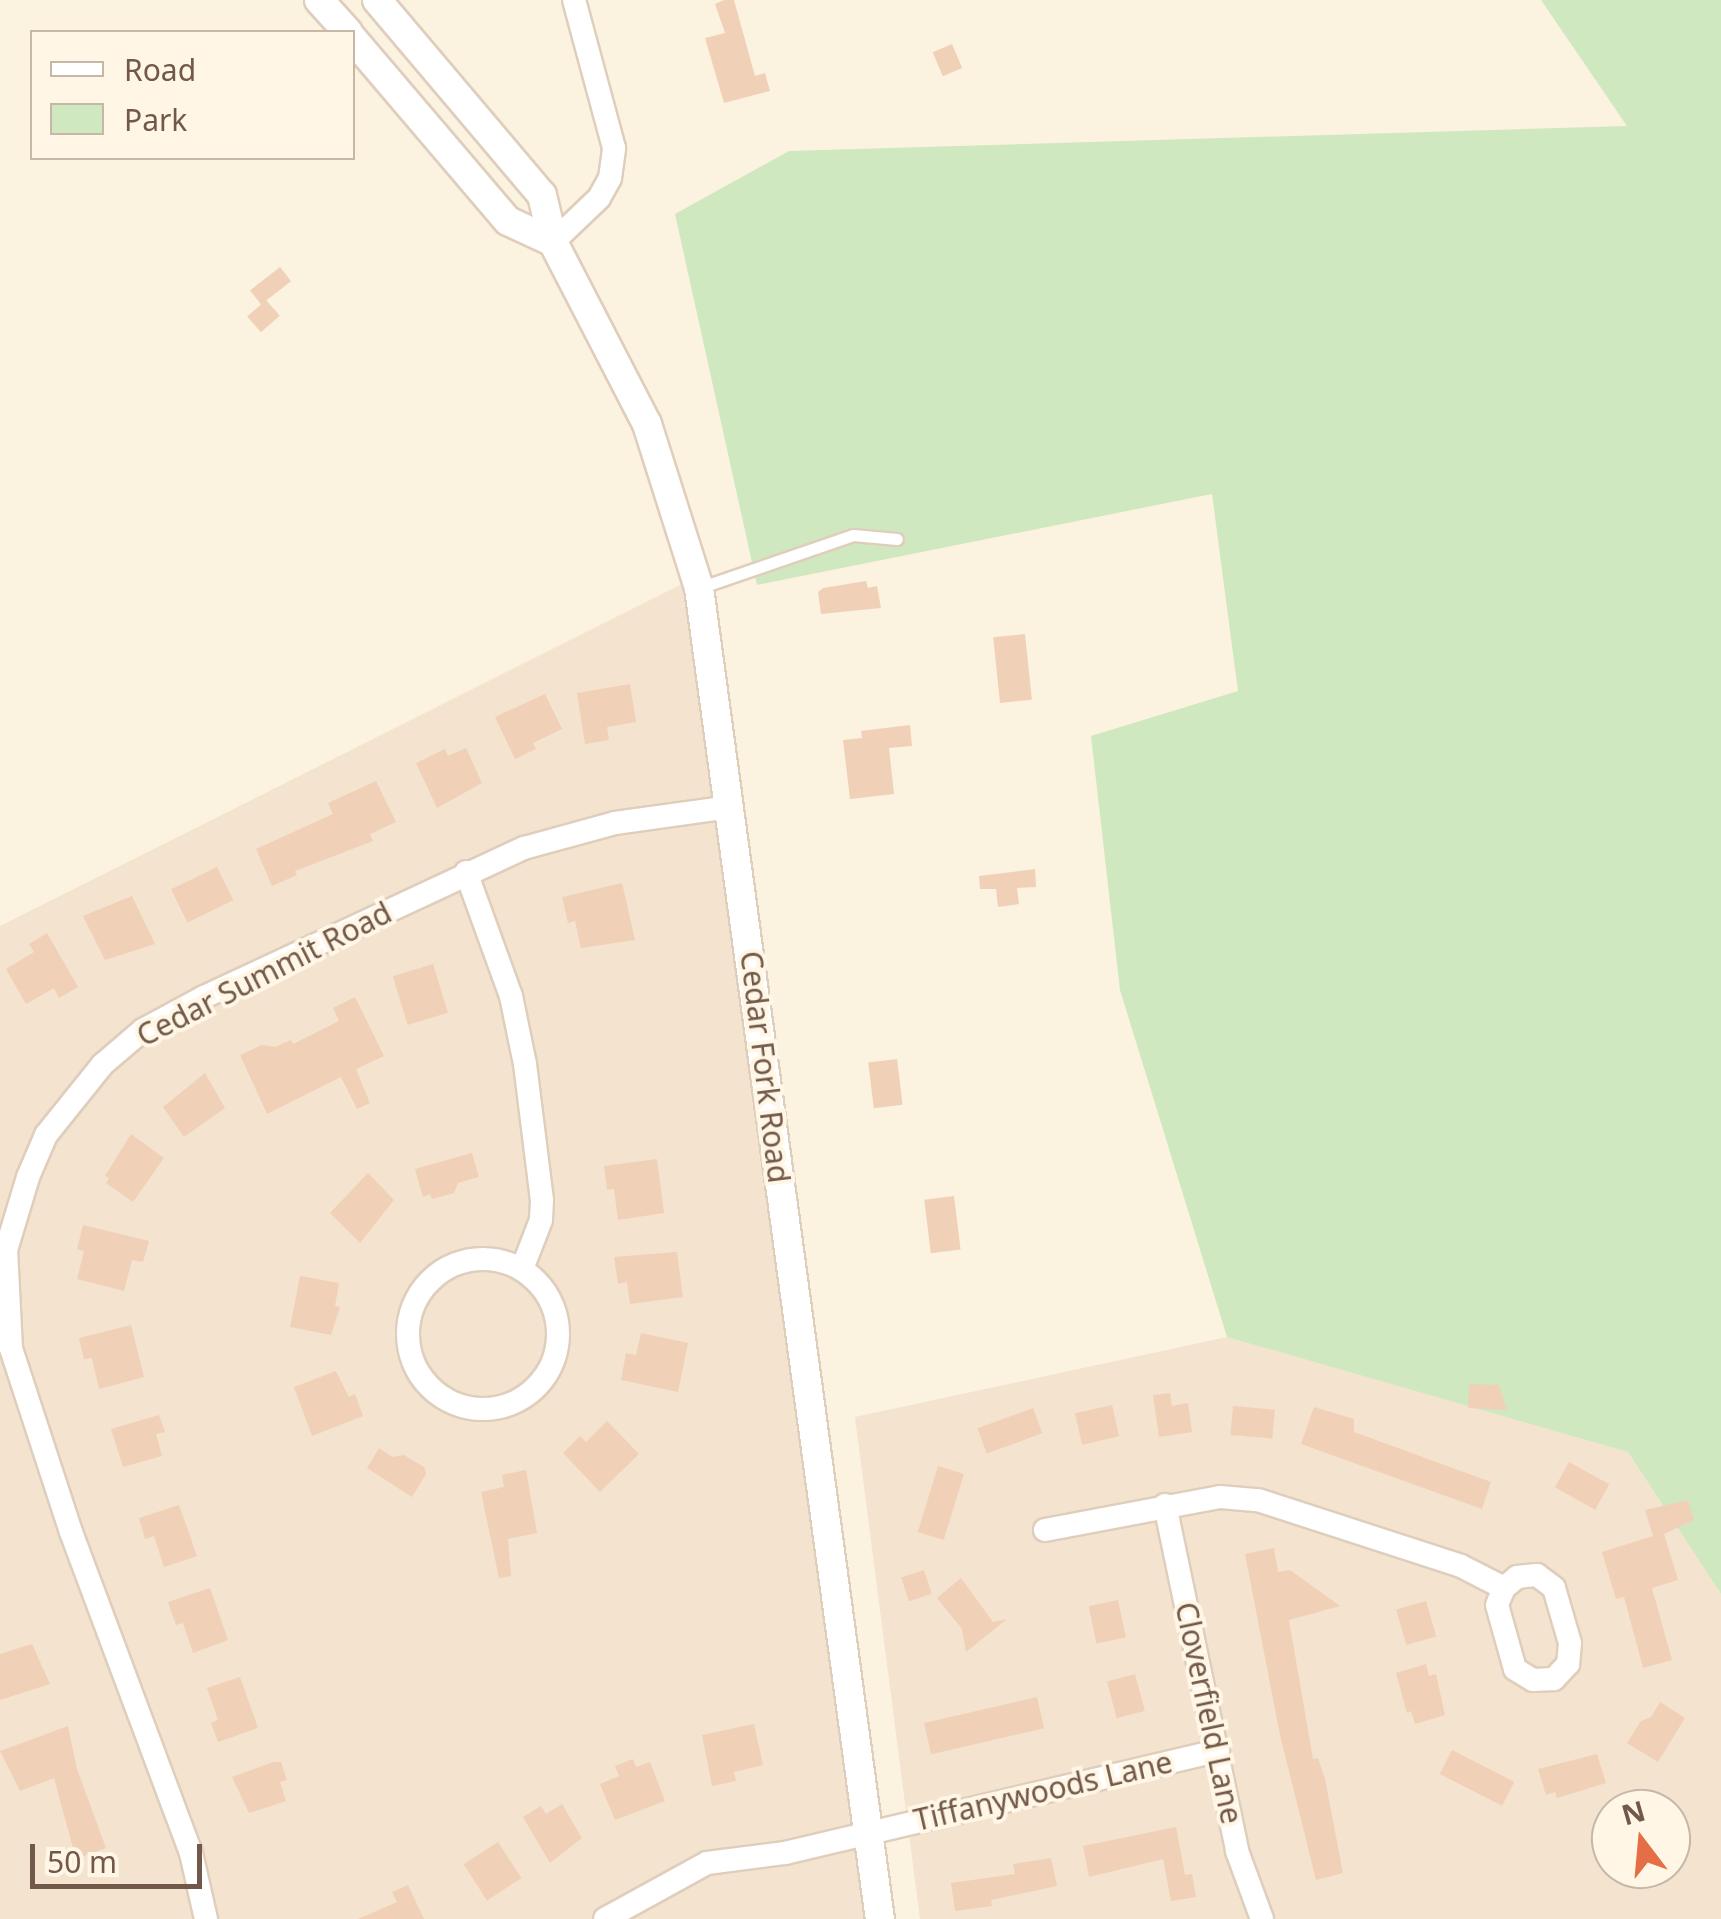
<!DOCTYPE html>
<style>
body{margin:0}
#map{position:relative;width:1721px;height:1919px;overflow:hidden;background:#fcf2e0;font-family:"Noto Sans",sans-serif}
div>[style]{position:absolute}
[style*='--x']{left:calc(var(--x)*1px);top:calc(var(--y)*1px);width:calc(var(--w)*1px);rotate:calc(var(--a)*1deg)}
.residential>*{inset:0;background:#f3e3cf}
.green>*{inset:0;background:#cfe8bf}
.building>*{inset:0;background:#f1d0b8;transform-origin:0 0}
.roads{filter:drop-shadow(2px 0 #dfcebc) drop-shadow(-2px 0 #dfcebc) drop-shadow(0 2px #dfcebc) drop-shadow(0 -2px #dfcebc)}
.service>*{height:11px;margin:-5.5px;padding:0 5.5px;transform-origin:5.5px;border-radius:5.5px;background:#fff}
.minor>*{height:22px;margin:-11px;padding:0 11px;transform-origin:11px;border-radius:11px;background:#fff}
.minor>.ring{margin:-11px;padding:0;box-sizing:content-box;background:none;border:22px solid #fff;border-radius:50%}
.tertiary>*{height:28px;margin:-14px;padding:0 14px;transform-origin:14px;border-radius:14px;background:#fff}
span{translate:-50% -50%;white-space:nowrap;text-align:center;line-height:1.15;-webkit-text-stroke:8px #fff6e6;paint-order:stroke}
.street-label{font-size:30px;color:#725848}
.legend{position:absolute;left:30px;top:30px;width:325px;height:130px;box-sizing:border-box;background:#fff6e6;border:2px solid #c7b7a7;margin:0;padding:12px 18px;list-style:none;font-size:30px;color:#725848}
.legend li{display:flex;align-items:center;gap:20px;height:50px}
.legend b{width:50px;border:2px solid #c7b7a7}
.north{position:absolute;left:1591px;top:1789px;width:100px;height:100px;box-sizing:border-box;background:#fff6e6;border:2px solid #c7b7a7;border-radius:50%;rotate:344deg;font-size:28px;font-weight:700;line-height:40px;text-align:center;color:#725848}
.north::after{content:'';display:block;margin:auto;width:35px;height:45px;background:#e56e46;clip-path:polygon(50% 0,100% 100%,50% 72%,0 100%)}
.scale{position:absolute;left:30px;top:1844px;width:172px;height:45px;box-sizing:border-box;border:5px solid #725848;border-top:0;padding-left:12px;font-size:30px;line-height:35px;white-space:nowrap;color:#725848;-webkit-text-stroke:8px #fff6e6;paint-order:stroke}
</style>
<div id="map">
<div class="residential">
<div style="clip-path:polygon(696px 577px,873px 1919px,0 1919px,0 926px)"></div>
<div style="clip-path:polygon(evenodd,1227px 1337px,1628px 1452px,1721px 1594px,1721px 1919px,920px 1919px,855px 1417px,1227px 1337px,1611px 1809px,1671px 1809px,1671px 1869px,1611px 1869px,1611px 1809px)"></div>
</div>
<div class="green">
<div style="clip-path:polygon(1541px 0,1721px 0,1721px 1594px,1628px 1452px,1227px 1337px,1120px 990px,1091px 736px,1238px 691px,1212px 494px,757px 585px,675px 214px,789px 151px,1627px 126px)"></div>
</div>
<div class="building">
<div style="clip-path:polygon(724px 0,734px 0,755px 76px,765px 73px,770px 91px,724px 103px,705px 38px,725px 33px,715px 4px)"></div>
<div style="left:952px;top:44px;width:26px;height:21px;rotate:67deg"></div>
<div style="left:280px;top:267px;width:18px;height:38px;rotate:52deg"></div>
<div style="left:266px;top:300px;width:21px;height:25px;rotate:49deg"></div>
<div style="clip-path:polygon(866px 581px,868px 588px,877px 586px,881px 608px,821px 614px,818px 592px,823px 588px)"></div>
<div style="left:1025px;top:634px;width:66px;height:32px;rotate:84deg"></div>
<div style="clip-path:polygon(630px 684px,636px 722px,607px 727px,609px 740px,585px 744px,577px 693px)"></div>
<div style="clip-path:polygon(545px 694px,562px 729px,533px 743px,536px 749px,515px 759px,495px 717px)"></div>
<div style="clip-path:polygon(910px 725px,912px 746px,889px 748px,894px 794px,850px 799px,843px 740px,862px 738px,861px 731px)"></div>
<div style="clip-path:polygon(466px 748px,482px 783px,437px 808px,416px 763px,445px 749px,448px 756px)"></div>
<div style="clip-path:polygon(376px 781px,396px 822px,370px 834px,373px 841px,295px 871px,297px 875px,272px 886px,256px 849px,333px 814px,328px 803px)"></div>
<div style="left:217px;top:867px;width:37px;height:51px;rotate:64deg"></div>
<div style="clip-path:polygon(1035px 869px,1036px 887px,1017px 888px,1019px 904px,998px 907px,996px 889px,980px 889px,979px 876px)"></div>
<div style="clip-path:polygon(622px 883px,635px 940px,581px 948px,575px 921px,568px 923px,562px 897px)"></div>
<div style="clip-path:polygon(132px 896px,155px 944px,105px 960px,83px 916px)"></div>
<div style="clip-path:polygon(47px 933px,78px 987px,59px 998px,54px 988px,26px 1004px,6px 969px,34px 952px,29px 944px)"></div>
<div style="left:433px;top:964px;width:51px;height:42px;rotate:73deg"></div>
<div style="clip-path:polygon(355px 997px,384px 1056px,356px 1069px,370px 1103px,357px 1109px,341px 1077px,267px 1114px,240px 1055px,262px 1045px,275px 1047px,291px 1040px,293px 1044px,339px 1021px,333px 1008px)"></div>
<div style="left:897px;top:1059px;width:46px;height:29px;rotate:83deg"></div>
<div style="clip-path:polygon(205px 1073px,225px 1108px,184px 1137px,163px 1107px)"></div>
<div style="clip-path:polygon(131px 1134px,164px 1158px,133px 1202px,106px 1183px,109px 1178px,105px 1176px)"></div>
<div style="clip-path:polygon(472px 1153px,479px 1177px,458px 1183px,454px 1193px,432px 1199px,430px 1194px,423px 1197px,415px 1169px)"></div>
<div style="clip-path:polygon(657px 1159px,664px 1213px,618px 1220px,614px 1189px,607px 1190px,604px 1166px)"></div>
<div style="clip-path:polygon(368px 1173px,394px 1200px,360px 1243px,330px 1213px)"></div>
<div style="left:954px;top:1196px;width:54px;height:30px;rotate:83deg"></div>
<div style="clip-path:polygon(83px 1225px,149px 1241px,143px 1262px,132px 1260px,124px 1291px,77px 1279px,84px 1251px,77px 1249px)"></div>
<div style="clip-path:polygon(677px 1252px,683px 1297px,630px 1304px,627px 1282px,618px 1284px,614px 1257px)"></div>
<div style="clip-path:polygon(300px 1276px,339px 1283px,335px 1306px,340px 1307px,331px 1335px,290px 1327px)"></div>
<div style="clip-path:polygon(131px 1325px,144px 1377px,99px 1389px,92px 1358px,84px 1359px,79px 1338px)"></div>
<div style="clip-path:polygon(641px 1333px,688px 1343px,678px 1392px,621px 1380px,626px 1353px,636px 1355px)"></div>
<div style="clip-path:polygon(336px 1371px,349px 1397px,355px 1394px,363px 1416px,312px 1436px,294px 1387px)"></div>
<div style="clip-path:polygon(1469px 1384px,1499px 1385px,1507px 1410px,1468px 1408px)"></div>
<div style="clip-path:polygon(1170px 1393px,1172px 1406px,1188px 1403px,1192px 1432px,1159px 1437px,1153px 1395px)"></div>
<div style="left:1112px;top:1405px;width:32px;height:38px;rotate:77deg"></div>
<div style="left:1233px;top:1406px;width:42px;height:29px;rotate:5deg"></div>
<div style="clip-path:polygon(1314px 1407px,1354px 1419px,1354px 1432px,1491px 1482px,1482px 1509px,1301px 1444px)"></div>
<div style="left:1033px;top:1408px;width:27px;height:59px;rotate:70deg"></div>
<div style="clip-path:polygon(159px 1415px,165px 1432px,156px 1434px,162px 1456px,123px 1467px,111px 1429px)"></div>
<div style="clip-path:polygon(607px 1421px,639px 1454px,600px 1492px,563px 1453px,580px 1436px,586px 1442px)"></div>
<div style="clip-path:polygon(379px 1448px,392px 1457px,404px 1455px,424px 1467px,426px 1474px,412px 1497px,367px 1468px)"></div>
<div style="left:1569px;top:1462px;width:46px;height:29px;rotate:29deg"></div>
<div style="left:938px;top:1466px;width:27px;height:69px;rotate:17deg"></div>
<div style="clip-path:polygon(526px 1470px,537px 1533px,508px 1539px,511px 1576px,499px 1578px,481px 1492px,504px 1487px,502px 1475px)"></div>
<div style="clip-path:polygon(1688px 1500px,1694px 1520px,1664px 1534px,1678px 1580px,1652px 1588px,1672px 1660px,1643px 1668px,1624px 1597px,1616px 1599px,1602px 1552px,1653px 1536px,1645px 1510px)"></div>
<div style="clip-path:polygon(179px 1505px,197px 1556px,164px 1567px,154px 1536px,145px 1539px,139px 1518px)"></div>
<div style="clip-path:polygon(1274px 1548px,1278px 1572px,1290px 1570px,1340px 1606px,1289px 1620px,1313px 1759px,1318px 1758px,1325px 1779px,1343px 1873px,1316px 1880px,1280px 1735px,1245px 1554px)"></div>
<div style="left:924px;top:1570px;width:25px;height:24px;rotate:72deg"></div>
<div style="clip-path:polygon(961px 1578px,993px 1622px,1007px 1619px,966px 1652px,962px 1629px,937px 1598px)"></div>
<div style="clip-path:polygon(210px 1588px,228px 1640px,193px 1653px,183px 1623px,176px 1625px,168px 1602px)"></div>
<div style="left:1118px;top:1600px;width:38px;height:30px;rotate:78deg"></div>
<div style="left:1426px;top:1601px;width:37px;height:31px;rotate:74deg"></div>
<div style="clip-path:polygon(32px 1644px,50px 1684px,0 1700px,0 1654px)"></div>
<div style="clip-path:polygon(1426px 1664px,1429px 1676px,1436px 1674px,1445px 1715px,1415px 1724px,1411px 1711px,1407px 1713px,1396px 1673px)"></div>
<div style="left:1135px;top:1674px;width:38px;height:29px;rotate:75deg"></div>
<div style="clip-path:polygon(240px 1677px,258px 1728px,218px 1742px,211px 1723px,218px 1720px,207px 1688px)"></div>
<div style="left:1037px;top:1697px;width:32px;height:116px;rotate:77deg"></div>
<div style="clip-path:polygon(1660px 1702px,1685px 1718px,1658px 1762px,1627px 1743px,1641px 1721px,1651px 1717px)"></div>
<div style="clip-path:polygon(754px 1724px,763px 1765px,734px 1772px,736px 1781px,712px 1786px,702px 1735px)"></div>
<div style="clip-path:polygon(68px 1726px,77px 1769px,106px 1848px,76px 1859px,54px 1778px,20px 1791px,0 1751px)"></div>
<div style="left:1452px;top:1750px;width:70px;height:27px;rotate:27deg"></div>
<div style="clip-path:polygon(1597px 1754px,1606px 1783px,1557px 1798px,1555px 1792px,1546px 1795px,1538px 1769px)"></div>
<div style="clip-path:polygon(633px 1759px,636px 1767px,650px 1762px,665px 1801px,615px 1820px,600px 1784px,619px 1776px,615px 1766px)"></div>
<div style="clip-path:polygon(273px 1762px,281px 1762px,287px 1780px,280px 1782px,286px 1801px,249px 1813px,232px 1777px)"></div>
<div style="clip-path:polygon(562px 1804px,582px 1838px,550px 1863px,523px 1817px,541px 1806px,546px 1814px)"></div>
<div style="clip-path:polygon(1176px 1827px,1185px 1875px,1192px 1874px,1196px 1897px,1171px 1901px,1163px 1859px,1089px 1877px,1083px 1846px)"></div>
<div style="left:498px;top:1842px;width:43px;height:41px;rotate:57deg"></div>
<div style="clip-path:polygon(1051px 1858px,1057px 1886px,991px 1900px,992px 1906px,955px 1911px,951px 1883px,1015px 1874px,1013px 1864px)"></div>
<div style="clip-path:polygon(408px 1885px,424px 1919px,358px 1919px,397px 1902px,392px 1892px)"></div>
</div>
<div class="roads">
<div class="service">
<div style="--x:699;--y:588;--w:163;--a:-19"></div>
<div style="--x:853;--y:535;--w:44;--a:5.2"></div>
</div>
<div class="minor">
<div style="--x:553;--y:242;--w:64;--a:-43.7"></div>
<div style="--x:599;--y:198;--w:23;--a:-61"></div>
<div style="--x:610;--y:178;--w:30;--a:-82"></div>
<div style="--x:614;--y:148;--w:153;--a:-105.1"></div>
<div style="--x:466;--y:872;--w:132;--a:70.1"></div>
<div style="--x:511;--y:996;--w:69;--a:78.4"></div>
<div style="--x:525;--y:1064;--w:137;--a:82.9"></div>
<div style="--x:542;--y:1200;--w:20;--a:93"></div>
<div style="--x:541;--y:1220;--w:53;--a:111.2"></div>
<div class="ring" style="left:408px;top:1259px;width:128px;height:128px"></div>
<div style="--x:1165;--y:1505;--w:353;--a:78.2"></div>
<div style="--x:1237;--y:1851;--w:72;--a:69.8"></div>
<div style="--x:1045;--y:1530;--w:178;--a:-10.7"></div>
<div style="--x:1220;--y:1497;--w:38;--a:5"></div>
<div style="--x:1258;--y:1500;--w:213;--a:18"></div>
<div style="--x:1461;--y:1566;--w:48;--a:27.1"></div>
<div style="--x:1504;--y:1588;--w:17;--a:-40"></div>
<div style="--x:1517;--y:1577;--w:20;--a:-6"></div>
<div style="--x:1537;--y:1575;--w:21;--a:37"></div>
<div style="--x:1554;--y:1588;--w:57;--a:73.8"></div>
<div style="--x:1570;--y:1643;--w:21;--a:95"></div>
<div style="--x:1568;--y:1664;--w:21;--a:133"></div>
<div style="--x:1554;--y:1679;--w:21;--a:177"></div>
<div style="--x:1533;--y:1680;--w:21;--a:-149"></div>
<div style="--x:1515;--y:1669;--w:66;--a:-105.7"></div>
<div style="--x:1497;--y:1605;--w:18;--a:-68"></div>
<div style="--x:206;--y:1919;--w:68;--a:-102.8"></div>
<div style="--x:191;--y:1853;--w:343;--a:-110.5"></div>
<div style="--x:71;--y:1532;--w:194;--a:-108.1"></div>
<div style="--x:11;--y:1348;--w:98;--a:-92.9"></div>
<div style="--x:6;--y:1250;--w:76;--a:-73.2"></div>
<div style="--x:28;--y:1177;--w:46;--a:-66.8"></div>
<div style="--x:46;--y:1135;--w:90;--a:-51.3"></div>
<div style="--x:102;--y:1065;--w:54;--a:-40.5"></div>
<div style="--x:143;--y:1030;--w:69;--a:-28.4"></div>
<div style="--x:204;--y:997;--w:353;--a:-25"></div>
<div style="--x:524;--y:848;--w:94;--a:-15.4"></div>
<div style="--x:615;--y:823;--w:117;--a:-7.9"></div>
<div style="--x:605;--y:1919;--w:116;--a:-28.8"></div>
<div style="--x:707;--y:1863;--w:79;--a:-7.3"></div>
<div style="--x:785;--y:1853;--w:445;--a:-13.3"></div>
</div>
<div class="tertiary">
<div style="--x:319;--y:0;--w:43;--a:47.8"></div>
<div style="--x:377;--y:0;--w:255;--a:49.8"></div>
<div style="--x:542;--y:195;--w:48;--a:76.8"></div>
<div style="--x:553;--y:242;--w:205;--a:62.7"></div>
<div style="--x:647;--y:424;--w:172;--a:72.4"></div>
<div style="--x:699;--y:588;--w:1343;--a:82.26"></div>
<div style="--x:352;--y:38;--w:240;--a:49.6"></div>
<div style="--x:508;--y:221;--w:50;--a:25"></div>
</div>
</div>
<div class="street-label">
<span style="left:264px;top:974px;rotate:-27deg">Cedar Summit Road</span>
<span style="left:765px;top:1067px;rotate:83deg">Cedar Fork Road</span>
<span style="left:1209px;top:1713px;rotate:78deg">Cloverfield Lane</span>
<span style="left:1043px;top:1791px;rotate:-13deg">Tiffanywoods Lane</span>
</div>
<ul class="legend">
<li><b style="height:12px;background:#fff"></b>Road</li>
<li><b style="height:28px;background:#cfe8bf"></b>Park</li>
</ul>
<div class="north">N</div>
<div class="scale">50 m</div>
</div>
